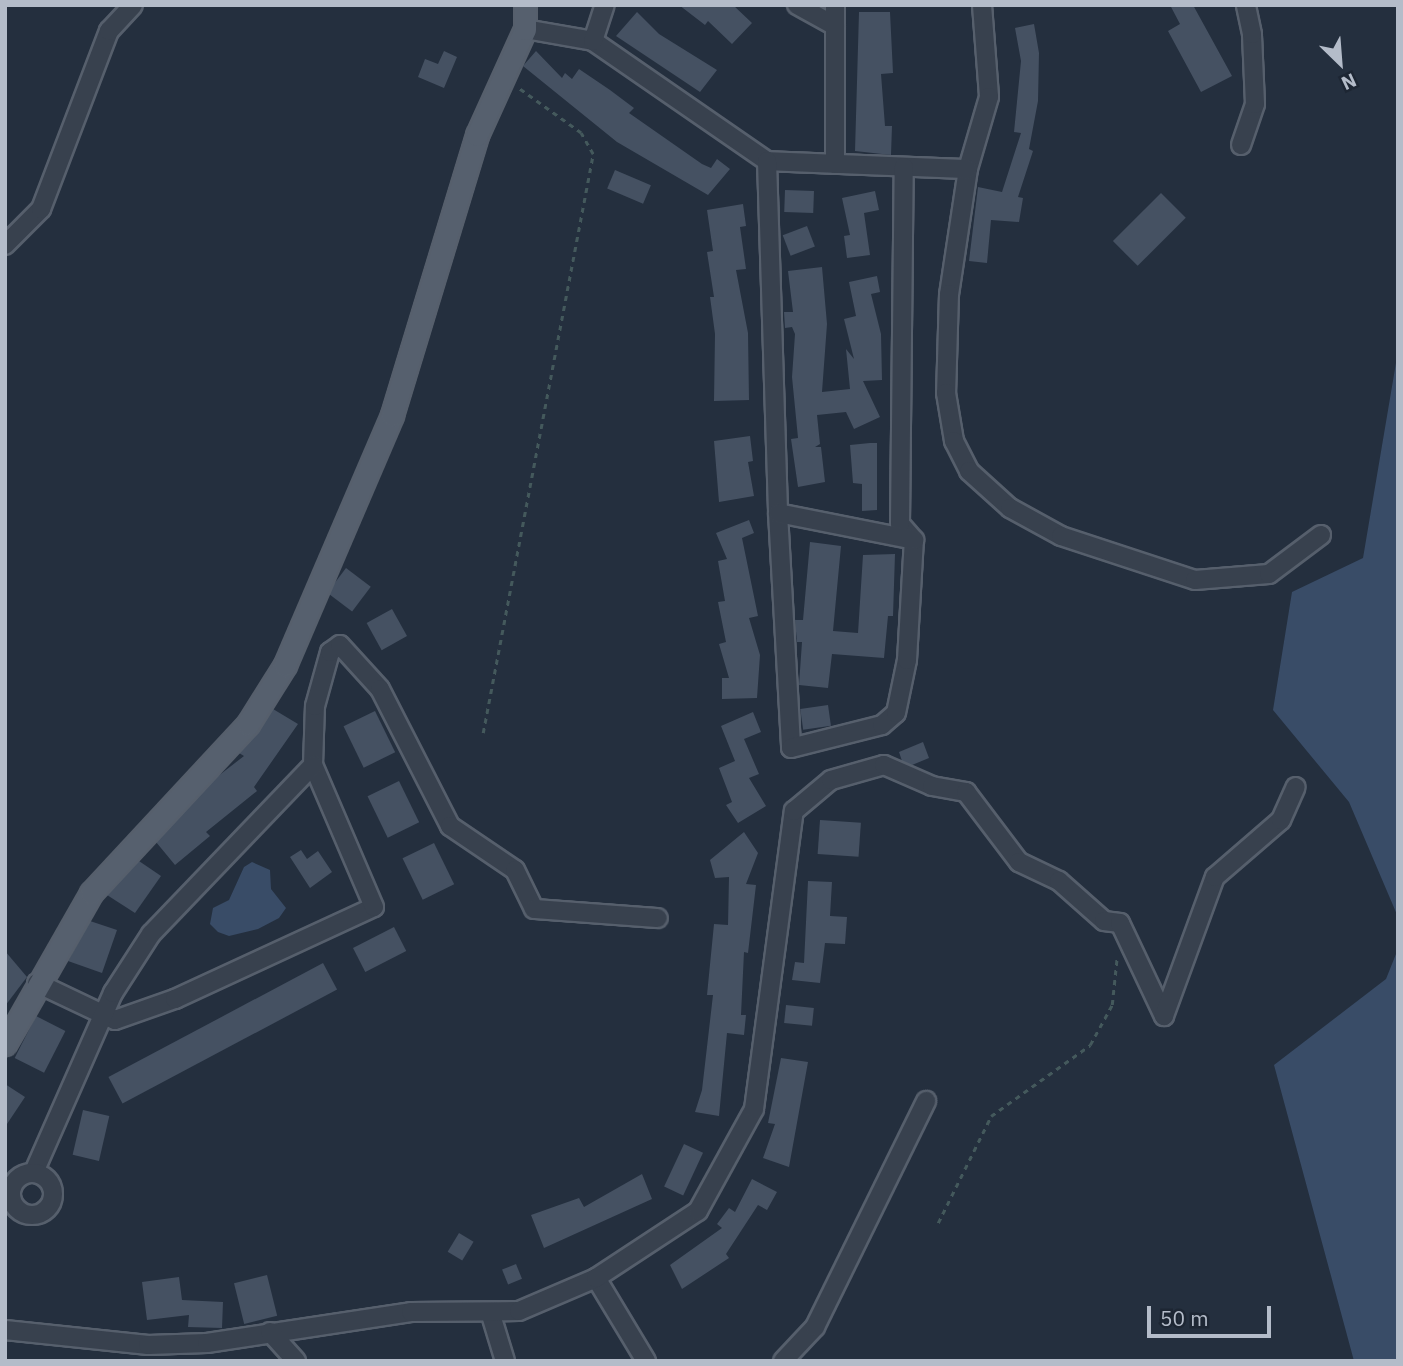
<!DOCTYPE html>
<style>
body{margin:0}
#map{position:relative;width:1403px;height:1366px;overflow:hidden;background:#242f3e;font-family:"IBM Plex Sans",sans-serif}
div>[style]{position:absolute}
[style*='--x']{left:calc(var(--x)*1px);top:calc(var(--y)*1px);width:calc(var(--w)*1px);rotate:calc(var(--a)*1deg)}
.water>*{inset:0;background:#394c67}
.building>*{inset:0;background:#455162;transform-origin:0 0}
.path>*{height:2.5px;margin-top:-1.25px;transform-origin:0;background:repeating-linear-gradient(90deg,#44595c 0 5px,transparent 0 10px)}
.roads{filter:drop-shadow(2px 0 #565f6c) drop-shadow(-2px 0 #565f6c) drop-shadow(0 2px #565f6c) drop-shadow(0 -2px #565f6c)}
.minor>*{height:18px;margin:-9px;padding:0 9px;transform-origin:9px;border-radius:9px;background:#38414e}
.minor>.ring{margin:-9px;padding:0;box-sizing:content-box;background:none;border:18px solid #38414e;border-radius:50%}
.major>*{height:21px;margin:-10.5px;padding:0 10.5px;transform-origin:10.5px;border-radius:10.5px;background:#56606e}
span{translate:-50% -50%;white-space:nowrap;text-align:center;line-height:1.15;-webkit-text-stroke:5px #1d2633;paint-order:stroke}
.frame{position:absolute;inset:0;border:7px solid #b4bcc9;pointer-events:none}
.north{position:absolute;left:1305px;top:28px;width:70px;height:70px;-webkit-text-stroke:5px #1d2633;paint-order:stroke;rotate:155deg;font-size:19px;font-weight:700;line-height:28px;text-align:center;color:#b4bcc9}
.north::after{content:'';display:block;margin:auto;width:24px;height:32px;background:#b4bcc9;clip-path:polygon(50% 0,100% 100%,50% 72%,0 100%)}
.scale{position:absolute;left:1147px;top:1306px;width:124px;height:32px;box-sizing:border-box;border:4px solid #b4bcc9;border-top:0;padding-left:9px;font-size:21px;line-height:24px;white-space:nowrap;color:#b4bcc9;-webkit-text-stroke:5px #1d2633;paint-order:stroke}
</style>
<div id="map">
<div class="water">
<div style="clip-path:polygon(1398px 351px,1398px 917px,1349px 802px,1273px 710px,1292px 592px,1363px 558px)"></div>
<div style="clip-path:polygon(252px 862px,270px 870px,271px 889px,286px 908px,279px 918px,258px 929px,229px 936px,218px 932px,210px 924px,213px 908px,229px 900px,244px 867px)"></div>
<div style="clip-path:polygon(1398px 949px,1398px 1361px,1354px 1361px,1274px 1065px,1386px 979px)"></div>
</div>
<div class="building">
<div style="clip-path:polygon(679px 5px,733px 5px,752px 23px,732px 44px,708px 21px,705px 25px)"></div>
<div style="clip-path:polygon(1170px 5px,1193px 5px,1232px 76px,1201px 92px,1168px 31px,1180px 24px)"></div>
<div style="clip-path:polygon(637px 12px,659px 34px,717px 70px,700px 92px,616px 36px)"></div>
<div style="clip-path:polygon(859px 12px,890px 12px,893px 73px,881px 74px,885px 126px,892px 126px,891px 155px,855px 151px)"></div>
<div style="clip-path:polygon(1034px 24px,1039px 53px,1038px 101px,1029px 149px,1033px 151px,1018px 197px,1023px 198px,1019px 222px,991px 220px,987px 263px,969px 261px,978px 187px,1002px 192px,1021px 133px,1014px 132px,1021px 61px,1015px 28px)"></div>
<div style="clip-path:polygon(444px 51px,457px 57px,444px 88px,418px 77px,425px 59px,438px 64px)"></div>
<div style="clip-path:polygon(536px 51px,562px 78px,565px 73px,572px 79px,579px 69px,610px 90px,634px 108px,629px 113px,702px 164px,711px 168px,717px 159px,730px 169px,708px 195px,617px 142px,523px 66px)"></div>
<div style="left:615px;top:170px;width:39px;height:20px;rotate:23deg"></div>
<div style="left:785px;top:190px;width:29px;height:22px;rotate:2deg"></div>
<div style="clip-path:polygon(875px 191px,879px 210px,864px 213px,870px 255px,847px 258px,844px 236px,850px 235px,842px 198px)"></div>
<div style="left:1161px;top:193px;width:35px;height:68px;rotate:45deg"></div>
<div style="clip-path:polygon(743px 204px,746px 226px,740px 227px,746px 269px,736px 270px,748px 333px,749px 400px,714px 401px,715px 334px,710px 297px,714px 297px,707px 252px,713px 251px,707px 210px)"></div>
<div style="left:807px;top:226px;width:22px;height:26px;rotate:69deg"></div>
<div style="clip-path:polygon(822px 267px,827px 324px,822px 392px,850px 389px,846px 349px,854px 359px,844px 319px,856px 316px,849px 282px,877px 276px,880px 292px,871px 294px,881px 334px,882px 380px,863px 381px,880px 417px,854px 429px,846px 412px,817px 415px,820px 444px,815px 447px,821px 447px,825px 482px,798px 487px,791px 439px,798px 438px,792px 377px,795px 334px,792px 327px,785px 328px,784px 312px,793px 312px,788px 271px)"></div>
<div style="clip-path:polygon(750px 436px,753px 461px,748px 462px,754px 496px,719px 502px,714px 441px)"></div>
<div style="clip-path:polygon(870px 443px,877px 443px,877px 510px,862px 511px,862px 484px,853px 483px,850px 445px)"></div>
<div style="clip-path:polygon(749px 520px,754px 533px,742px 538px,758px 616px,749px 618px,760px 655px,757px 698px,722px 699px,722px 678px,729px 678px,719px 644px,726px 642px,718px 602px,725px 601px,718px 561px,727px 559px,716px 533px)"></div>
<div style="clip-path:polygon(810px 542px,841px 546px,833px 631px,858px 633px,863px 555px,895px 554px,893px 616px,888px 616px,884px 658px,832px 654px,828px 688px,799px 685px,802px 642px,797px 642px,795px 620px,803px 620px)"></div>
<div style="left:346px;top:568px;width:31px;height:31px;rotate:37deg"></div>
<div style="left:392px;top:609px;width:31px;height:29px;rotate:61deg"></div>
<div style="left:828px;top:705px;width:21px;height:28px;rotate:82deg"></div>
<div style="clip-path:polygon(273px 709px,298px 724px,254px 787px,257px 791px,206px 832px,210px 836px,175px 865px,156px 842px,213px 780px,244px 756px,239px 753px)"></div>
<div style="left:375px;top:711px;width:46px;height:35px;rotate:64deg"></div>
<div style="clip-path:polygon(753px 712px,761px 732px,744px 739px,759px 774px,749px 778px,766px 806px,738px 823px,726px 805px,732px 802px,719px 768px,735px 761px,721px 726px)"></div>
<div style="clip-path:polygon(923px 742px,929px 758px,912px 765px,902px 761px,899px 752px)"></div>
<div style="left:399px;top:781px;width:46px;height:35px;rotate:64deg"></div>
<div style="left:820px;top:820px;width:41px;height:34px;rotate:4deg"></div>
<div style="clip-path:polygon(744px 832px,758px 853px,746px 884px,756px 885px,748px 953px,744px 952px,741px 1015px,746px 1015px,744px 1035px,727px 1033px,719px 1116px,695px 1112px,702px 1090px,713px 995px,707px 995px,714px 924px,728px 925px,729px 877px,715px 878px,710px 860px)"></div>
<div style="left:434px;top:843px;width:46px;height:35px;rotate:64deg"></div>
<div style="clip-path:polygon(301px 850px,307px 859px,318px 851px,332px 872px,310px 888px,290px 857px)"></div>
<div style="clip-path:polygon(139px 861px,161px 876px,135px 913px,107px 895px)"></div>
<div style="clip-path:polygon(808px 881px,832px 882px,830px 916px,847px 917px,845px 944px,825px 943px,820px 983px,792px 980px,795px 962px,804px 963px)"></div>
<div style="clip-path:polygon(90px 921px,117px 930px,102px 973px,68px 961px)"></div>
<div style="left:394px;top:927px;width:27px;height:46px;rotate:63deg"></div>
<div style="clip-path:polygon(5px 951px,27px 977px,5px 1006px)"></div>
<div style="left:323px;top:963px;width:30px;height:243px;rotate:62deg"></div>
<div style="left:786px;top:1005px;width:28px;height:18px;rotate:6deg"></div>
<div style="left:36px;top:1016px;width:33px;height:47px;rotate:27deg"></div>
<div style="clip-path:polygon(781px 1058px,808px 1062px,789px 1167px,763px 1158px,775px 1124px,768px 1123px)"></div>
<div style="clip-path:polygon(5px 1084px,25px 1097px,5px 1127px)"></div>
<div style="left:83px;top:1110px;width:27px;height:46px;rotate:13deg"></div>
<div style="left:684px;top:1144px;width:21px;height:47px;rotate:25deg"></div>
<div style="clip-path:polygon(642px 1174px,652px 1199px,544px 1248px,531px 1215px,579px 1198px,584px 1207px)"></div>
<div style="clip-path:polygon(752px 1179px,777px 1192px,767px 1210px,758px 1205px,726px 1254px,729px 1258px,682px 1289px,670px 1265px,722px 1228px,717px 1224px,729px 1208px,735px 1212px)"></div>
<div style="left:459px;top:1233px;width:17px;height:22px;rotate:31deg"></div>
<div style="left:516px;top:1264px;width:16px;height:15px;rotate:68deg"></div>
<div style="left:267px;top:1275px;width:42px;height:34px;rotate:76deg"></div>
<div style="clip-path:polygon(179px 1277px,182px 1300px,223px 1302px,222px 1328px,188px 1327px,189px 1315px,147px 1320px,142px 1282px)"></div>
</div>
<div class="path">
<div style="--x:483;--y:733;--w:589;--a:-79.24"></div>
<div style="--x:593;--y:154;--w:24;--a:-120"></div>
<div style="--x:581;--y:133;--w:79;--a:-144.3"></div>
<div style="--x:938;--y:1223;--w:119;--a:-63.6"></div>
<div style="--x:991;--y:1116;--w:122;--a:-35.6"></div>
<div style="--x:1090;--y:1045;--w:46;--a:-61.2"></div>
<div style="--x:1112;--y:1005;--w:48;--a:-84.1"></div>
</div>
<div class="roads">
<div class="minor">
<div style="--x:797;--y:5;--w:43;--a:28.9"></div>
<div style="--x:982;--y:5;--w:92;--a:85.6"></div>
<div style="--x:989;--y:97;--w:75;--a:106.3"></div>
<div style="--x:968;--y:169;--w:126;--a:98.6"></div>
<div style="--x:949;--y:294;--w:99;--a:91.7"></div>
<div style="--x:946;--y:393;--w:49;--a:80.5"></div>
<div style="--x:954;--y:441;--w:34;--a:63"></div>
<div style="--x:969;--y:471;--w:55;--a:42.1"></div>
<div style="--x:1010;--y:508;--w:58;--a:28.8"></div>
<div style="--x:1061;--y:536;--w:141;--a:18.2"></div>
<div style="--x:1195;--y:580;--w:74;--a:-4.6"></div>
<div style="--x:1269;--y:574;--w:65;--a:-36.9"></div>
<div style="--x:525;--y:29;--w:69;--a:10"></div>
<div style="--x:593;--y:41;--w:211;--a:34.6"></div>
<div style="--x:767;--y:161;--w:201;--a:2.3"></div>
<div style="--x:593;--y:41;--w:38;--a:-72"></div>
<div style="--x:1241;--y:145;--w:43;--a:-71.1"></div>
<div style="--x:1255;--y:104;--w:70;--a:-92.5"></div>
<div style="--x:1252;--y:34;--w:30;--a:-102"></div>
<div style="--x:767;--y:161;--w:352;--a:88.2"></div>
<div style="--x:778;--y:513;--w:235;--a:86.8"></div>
<div style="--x:791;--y:748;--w:94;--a:-14.2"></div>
<div style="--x:882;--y:725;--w:18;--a:-41"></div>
<div style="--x:896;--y:713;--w:54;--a:-78.3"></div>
<div style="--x:907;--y:660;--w:120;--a:-86.7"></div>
<div style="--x:914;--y:540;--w:21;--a:-131"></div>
<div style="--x:900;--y:524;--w:357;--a:-89.4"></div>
<div style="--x:835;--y:164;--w:159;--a:-90"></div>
<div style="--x:5;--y:245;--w:51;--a:-45"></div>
<div style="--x:41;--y:209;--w:191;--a:-69.1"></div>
<div style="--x:109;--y:31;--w:35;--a:-47"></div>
<div style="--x:778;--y:513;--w:139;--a:11.2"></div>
<div style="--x:37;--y:983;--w:86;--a:25.4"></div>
<div style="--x:115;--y:1020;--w:64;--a:-19.3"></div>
<div style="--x:175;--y:999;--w:219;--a:-24.8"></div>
<div style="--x:374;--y:907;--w:155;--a:-113.2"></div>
<div style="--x:313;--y:765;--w:59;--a:-88.1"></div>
<div style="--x:315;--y:706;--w:56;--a:-74.5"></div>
<div style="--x:330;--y:652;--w:12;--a:-35"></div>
<div style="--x:340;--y:645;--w:59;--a:47.7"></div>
<div style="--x:380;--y:689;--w:154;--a:62.9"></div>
<div style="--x:450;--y:826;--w:78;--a:34.1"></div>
<div style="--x:515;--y:870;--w:43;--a:64"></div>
<div style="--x:534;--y:909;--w:124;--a:4.2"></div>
<div style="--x:34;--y:1172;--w:196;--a:-66.2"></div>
<div style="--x:113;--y:993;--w:70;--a:-57.2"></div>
<div style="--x:151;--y:934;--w:234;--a:-46.2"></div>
<div class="ring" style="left:11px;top:1173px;width:24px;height:24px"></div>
<div style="--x:596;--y:1278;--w:97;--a:58.9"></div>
<div style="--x:491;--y:1315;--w:48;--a:73.1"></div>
<div style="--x:5;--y:1330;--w:144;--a:6"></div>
<div style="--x:148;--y:1345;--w:59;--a:-1.9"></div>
<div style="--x:207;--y:1343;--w:206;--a:-8.6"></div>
<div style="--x:411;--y:1312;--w:108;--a:-0.5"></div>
<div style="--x:519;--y:1311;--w:84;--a:-23.2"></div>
<div style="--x:596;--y:1278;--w:122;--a:-33.3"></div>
<div style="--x:698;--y:1211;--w:116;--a:-61.2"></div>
<div style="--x:754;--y:1109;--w:301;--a:-82.4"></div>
<div style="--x:794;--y:811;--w:48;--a:-40"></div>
<div style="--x:831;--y:780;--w:55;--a:-15.8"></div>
<div style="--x:884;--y:765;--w:52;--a:23.6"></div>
<div style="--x:932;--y:786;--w:35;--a:10"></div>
<div style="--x:966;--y:792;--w:88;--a:52.9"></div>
<div style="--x:1019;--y:862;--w:44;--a:25.4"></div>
<div style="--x:1059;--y:881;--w:60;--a:41.6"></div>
<div style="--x:1104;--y:921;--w:16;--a:7"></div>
<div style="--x:1120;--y:923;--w:103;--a:64.7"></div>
<div style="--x:1164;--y:1016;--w:148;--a:-69.9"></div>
<div style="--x:1215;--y:877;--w:87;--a:-40.8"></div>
<div style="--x:1281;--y:820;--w:36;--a:-66"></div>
<div style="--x:270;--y:1332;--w:39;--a:48"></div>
<div style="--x:783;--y:1361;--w:47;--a:-46.7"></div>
<div style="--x:815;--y:1327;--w:252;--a:-63.8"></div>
</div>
<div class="major">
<div style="--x:5;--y:1044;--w:174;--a:-60.3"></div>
<div style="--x:91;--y:893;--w:231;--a:-47.1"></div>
<div style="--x:248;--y:724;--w:70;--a:-57.9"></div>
<div style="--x:285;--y:665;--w:272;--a:-66.8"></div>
<div style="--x:392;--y:415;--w:293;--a:-73.1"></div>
<div style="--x:477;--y:135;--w:116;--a:-65.6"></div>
<div style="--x:525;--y:29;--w:24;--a:-90"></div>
</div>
</div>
<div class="frame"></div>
<div class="north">N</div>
<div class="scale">50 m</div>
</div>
